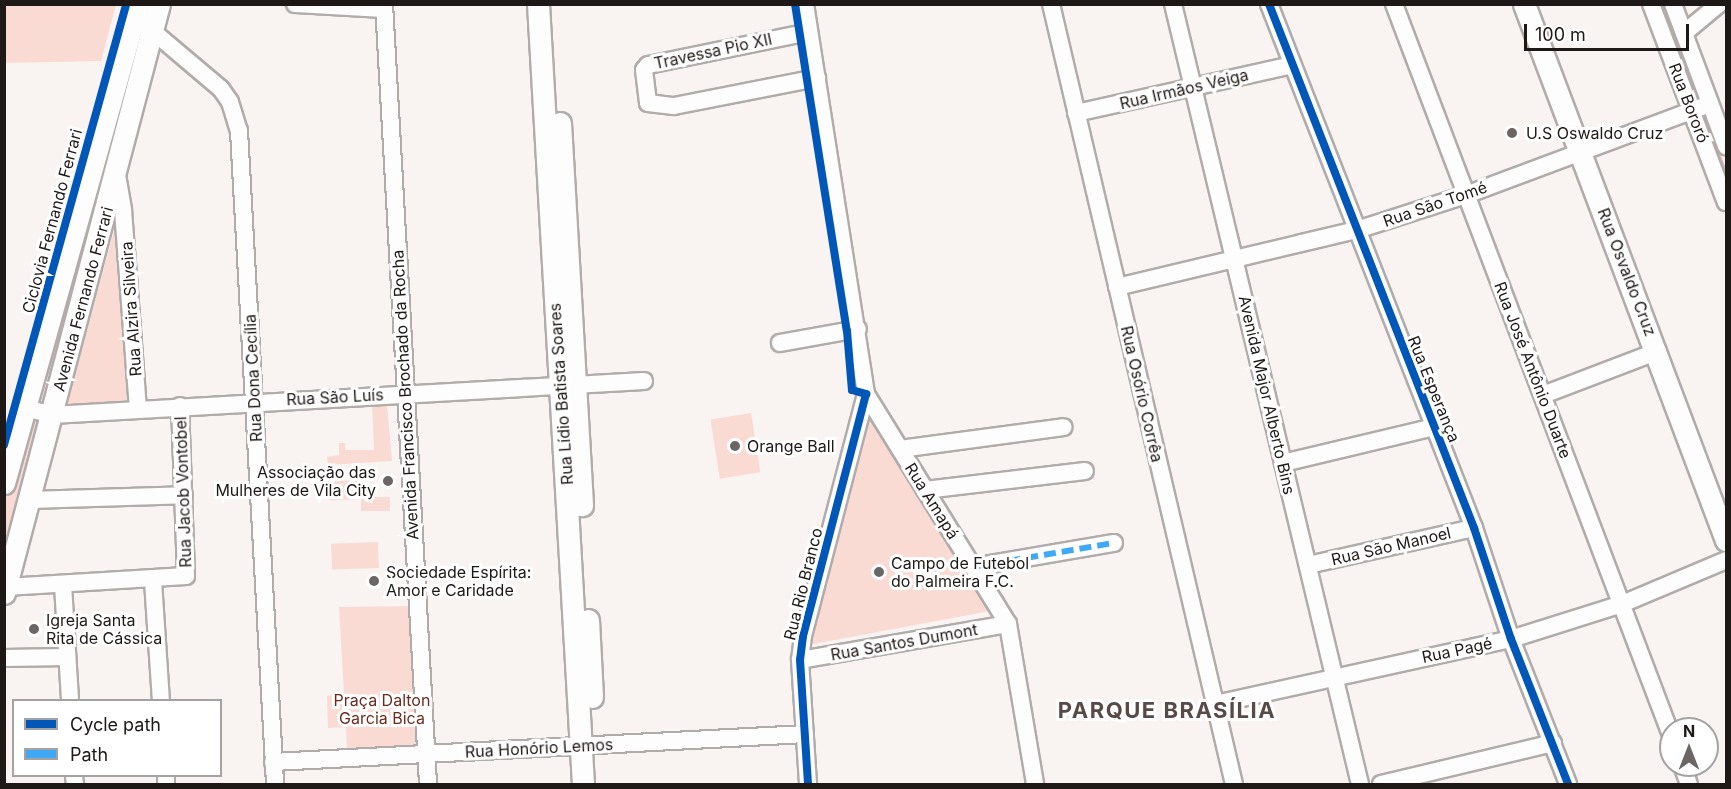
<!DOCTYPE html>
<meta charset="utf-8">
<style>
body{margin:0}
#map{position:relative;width:1731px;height:789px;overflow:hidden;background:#f9f3f2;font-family:Inter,sans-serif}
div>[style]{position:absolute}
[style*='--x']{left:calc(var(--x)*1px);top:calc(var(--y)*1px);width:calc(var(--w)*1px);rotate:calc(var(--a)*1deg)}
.green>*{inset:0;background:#f9dbd4;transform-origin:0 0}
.stream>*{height:3px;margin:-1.5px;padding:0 1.5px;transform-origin:1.5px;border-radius:1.5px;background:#e1bbb2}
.roads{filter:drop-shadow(2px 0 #b1acaa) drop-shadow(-2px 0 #b1acaa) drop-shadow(0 2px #b1acaa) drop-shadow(0 -2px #b1acaa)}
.minor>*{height:16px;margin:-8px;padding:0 8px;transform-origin:8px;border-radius:8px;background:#fefdfd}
.major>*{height:21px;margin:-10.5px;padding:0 10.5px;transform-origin:10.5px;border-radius:10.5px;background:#fefdfd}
.quiet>*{height:6px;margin-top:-3px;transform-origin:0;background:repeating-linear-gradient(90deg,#3fa9f5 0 12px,transparent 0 18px)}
.cycleway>*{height:8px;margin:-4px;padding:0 4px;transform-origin:4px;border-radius:4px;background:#0057b8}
.dots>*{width:16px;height:16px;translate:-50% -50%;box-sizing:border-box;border:3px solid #fff;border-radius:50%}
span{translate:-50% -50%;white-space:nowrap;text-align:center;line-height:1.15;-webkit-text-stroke:6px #fff;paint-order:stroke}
.street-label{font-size:16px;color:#1e1816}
.poi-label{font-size:16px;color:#1e1816}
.left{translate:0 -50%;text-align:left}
.right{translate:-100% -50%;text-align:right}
.park-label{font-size:16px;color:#6b2b1e}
.district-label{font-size:22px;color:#584a46;font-weight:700;letter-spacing:1.5px}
.frame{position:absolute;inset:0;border:6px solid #1e1816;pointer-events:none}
.legend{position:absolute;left:12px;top:699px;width:210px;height:78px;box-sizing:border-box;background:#fff;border:2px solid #a5a3a2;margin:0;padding:8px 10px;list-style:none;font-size:18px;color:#1e1816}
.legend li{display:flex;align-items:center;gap:12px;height:30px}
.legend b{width:30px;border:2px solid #a5a3a2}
.north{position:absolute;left:1659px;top:717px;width:60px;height:60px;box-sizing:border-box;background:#fff;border:2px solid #a5a3a2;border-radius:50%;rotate:0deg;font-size:16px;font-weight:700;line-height:24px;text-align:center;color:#1e1816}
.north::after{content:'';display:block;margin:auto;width:21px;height:27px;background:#6b6563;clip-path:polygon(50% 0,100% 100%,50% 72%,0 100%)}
.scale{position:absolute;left:1524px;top:24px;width:165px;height:27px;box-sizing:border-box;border:3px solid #1e1816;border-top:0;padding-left:8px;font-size:18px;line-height:21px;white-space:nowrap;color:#1e1816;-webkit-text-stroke:4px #fff;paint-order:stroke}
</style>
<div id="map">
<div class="green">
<div style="clip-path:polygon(4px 5px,116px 5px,101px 61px,5px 63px)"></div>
<div style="clip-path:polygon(114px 231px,125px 234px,134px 402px,67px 404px)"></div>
<div style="clip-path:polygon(372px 404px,387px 404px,392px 461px,328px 465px,327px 457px,339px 455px,339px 443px,345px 443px,345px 450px,374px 450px)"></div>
<div style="left:751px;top:413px;width:60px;height:41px;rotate:81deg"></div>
<div style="clip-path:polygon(24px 415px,43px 420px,5px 561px,5px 487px)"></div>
<div style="clip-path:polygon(871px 416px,990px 611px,808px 645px,860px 455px)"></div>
<div style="left:358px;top:480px;width:19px;height:29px;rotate:87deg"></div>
<div style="left:390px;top:497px;width:14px;height:29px;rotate:90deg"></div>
<div style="left:378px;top:542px;width:26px;height:47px;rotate:88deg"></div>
<div style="clip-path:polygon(407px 606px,416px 612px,426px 754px,347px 751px,346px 727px,328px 728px,327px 696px,344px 694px,339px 607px)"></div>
</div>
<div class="stream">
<div style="--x:1662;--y:4;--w:104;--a:69.1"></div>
<div style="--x:1703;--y:113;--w:65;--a:69.3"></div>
</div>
<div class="roads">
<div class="minor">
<div style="--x:295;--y:4;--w:89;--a:3.2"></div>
<div style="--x:384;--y:4;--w:781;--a:86.77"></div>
<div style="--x:805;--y:4;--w:395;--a:81.1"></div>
<div style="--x:866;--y:394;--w:250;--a:104.6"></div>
<div style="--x:803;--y:636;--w:24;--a:97"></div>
<div style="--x:800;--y:660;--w:124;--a:86.3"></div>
<div style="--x:1051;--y:4;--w:801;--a:76.8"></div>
<div style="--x:1173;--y:4;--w:802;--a:76.52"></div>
<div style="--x:1269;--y:4;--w:563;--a:68.63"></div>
<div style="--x:1474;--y:528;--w:117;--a:71.6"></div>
<div style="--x:1511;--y:639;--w:156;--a:68.5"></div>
<div style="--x:1394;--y:4;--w:782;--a:69.25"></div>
<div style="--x:1651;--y:4;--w:212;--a:69.3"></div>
<div style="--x:1673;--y:4;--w:152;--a:69.5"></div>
<div style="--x:143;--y:23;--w:102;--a:40.2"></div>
<div style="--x:221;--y:89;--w:16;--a:55"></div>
<div style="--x:230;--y:102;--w:30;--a:73"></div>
<div style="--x:239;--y:131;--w:654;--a:86.84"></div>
<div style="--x:809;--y:32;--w:164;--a:168.4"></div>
<div style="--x:648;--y:65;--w:6;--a:129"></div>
<div style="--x:644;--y:70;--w:33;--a:83"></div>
<div style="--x:648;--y:103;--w:26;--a:7"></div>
<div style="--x:674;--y:106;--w:146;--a:-11.1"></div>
<div style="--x:1684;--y:33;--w:45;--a:-39.6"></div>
<div style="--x:1076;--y:113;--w:221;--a:-12.5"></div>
<div style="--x:117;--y:175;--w:36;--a:80"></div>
<div style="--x:123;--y:210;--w:199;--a:85.7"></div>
<div style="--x:1117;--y:287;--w:247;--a:-13.4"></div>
<div style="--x:1357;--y:230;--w:114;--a:-17.8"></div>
<div style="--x:1466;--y:195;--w:260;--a:-20.5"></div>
<div style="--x:780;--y:343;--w:79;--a:-10.2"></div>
<div style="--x:866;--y:394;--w:270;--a:58.3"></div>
<div style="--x:1008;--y:624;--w:162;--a:80.4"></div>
<div style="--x:1543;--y:395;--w:123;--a:-20.9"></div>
<div style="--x:26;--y:408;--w:27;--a:15"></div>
<div style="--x:52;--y:415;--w:593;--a:-3.29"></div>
<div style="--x:900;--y:449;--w:165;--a:-7.6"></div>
<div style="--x:1283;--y:463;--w:155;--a:-13.4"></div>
<div style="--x:925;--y:490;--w:161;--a:-6.8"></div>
<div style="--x:29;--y:500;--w:155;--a:-1.8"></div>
<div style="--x:1308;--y:565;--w:170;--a:-12.6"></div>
<div style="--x:973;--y:567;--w:143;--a:-9.7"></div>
<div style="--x:153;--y:581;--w:119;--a:86.2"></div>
<div style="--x:63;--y:585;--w:115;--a:86.5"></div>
<div style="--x:6;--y:587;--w:180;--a:-3.5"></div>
<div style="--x:186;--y:576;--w:170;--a:-92"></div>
<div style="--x:4;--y:658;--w:63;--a:-0.9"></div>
<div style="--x:800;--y:660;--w:211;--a:-9.8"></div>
<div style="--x:1215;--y:704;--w:303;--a:-12.4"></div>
<div style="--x:1511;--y:639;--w:116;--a:-17.5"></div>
<div style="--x:1622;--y:604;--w:113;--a:-22.9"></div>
<div style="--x:273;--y:762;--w:533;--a:-3.01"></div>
<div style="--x:1682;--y:765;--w:20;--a:70"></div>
<div style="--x:74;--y:776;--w:8;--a:83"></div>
<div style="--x:166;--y:776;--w:8;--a:90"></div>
<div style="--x:1381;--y:784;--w:177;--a:-13.4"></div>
</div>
<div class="major">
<div style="--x:538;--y:4;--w:781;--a:86.7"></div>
<div style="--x:1524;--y:4;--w:573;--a:69.35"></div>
<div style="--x:560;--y:123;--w:383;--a:86.7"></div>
<div style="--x:4;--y:483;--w:497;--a:-74.4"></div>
<div style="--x:4;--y:593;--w:609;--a:-75.26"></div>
<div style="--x:588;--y:620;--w:77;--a:87"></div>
</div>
</div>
<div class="quiet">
<div style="--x:973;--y:567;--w:143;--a:-9.7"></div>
</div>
<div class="cycleway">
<div style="--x:795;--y:4;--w:331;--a:81"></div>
<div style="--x:847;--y:331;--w:59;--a:85.2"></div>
<div style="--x:852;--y:390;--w:15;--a:16"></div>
<div style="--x:866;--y:394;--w:250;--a:104.6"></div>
<div style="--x:803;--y:636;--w:24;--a:97"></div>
<div style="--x:800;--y:660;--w:124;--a:86.3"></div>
<div style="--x:1269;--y:4;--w:563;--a:68.63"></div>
<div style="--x:1474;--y:528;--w:117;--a:71.6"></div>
<div style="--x:1511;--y:639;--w:156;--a:68.5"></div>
<div style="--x:4;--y:445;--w:458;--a:-74.5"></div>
</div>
<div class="dots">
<div style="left:1512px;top:133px;background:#6b6563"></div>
<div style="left:735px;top:446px;background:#6b6563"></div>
<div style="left:388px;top:481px;background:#6b6563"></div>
<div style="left:879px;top:572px;background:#6b6563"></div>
<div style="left:374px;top:581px;background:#6b6563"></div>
<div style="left:34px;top:629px;background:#6b6563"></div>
</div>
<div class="street-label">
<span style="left:713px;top:51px;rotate:-12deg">Travessa Pio XII</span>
<span style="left:1184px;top:89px;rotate:-13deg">Rua Irmãos Veiga</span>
<span style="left:1689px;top:103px;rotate:69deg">Rua Bororó</span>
<span style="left:1435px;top:204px;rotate:-19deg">Rua São Tomé</span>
<span style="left:52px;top:221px;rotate:-75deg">Ciclovia Fernando Ferrari</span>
<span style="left:1627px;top:272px;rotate:69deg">Rua Osvaldo Cruz</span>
<span style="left:83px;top:299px;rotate:-75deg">Avenida Fernando Ferrari</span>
<span style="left:131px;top:309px;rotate:-94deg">Rua Alzira Silveira</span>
<span style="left:1533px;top:370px;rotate:69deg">Rua José Antônio Duarte</span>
<span style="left:253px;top:378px;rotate:-93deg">Rua Dona Cecília</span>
<span style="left:1434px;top:389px;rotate:68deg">Rua Esperança</span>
<span style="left:561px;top:394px;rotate:-94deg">Rua Lídio Batista Soares</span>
<span style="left:1142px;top:394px;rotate:77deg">Rua Osório Corrêa</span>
<span style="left:405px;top:395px;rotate:-93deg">Avenida Francisco Brochado da Rocha</span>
<span style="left:1267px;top:395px;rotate:77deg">Avenida Major Alberto Bins</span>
<span style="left:335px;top:397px;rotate:-3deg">Rua São Luís</span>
<span style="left:183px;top:492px;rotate:-92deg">Rua Jacob Vontobel</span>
<span style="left:932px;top:501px;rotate:58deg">Rua Amapá</span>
<span style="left:1391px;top:546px;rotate:-13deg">Rua São Manoel</span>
<span style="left:803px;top:584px;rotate:-76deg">Rua Rio Branco</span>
<span style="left:904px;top:642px;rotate:-10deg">Rua Santos Dumont</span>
<span style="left:1457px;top:650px;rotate:-12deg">Rua Pagé</span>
<span style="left:539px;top:748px;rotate:-3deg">Rua Honório Lemos</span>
</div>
<div class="poi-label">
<span class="left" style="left:1526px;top:133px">U.S Oswaldo Cruz</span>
<span class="left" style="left:747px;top:446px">Orange Ball</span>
<span class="right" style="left:376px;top:481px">Associação das<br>Mulheres de Vila City</span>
<span class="left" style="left:891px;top:572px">Campo de Futebol<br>do Palmeira F.C.</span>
<span class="left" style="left:386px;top:581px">Sociedade Espírita:<br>Amor e Caridade</span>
<span class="left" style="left:46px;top:629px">Igreja Santa<br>Rita de Cássica</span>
</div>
<div class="park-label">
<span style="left:382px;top:709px">Praça Dalton<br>Garcia Bica</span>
</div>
<div class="district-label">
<span style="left:1167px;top:711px">PARQUE BRASÍLIA</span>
</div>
<div class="frame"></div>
<ul class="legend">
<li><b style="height:8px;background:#0057b8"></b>Cycle path</li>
<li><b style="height:8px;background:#3fa9f5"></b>Path</li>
</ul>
<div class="north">N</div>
<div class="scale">100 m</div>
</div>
